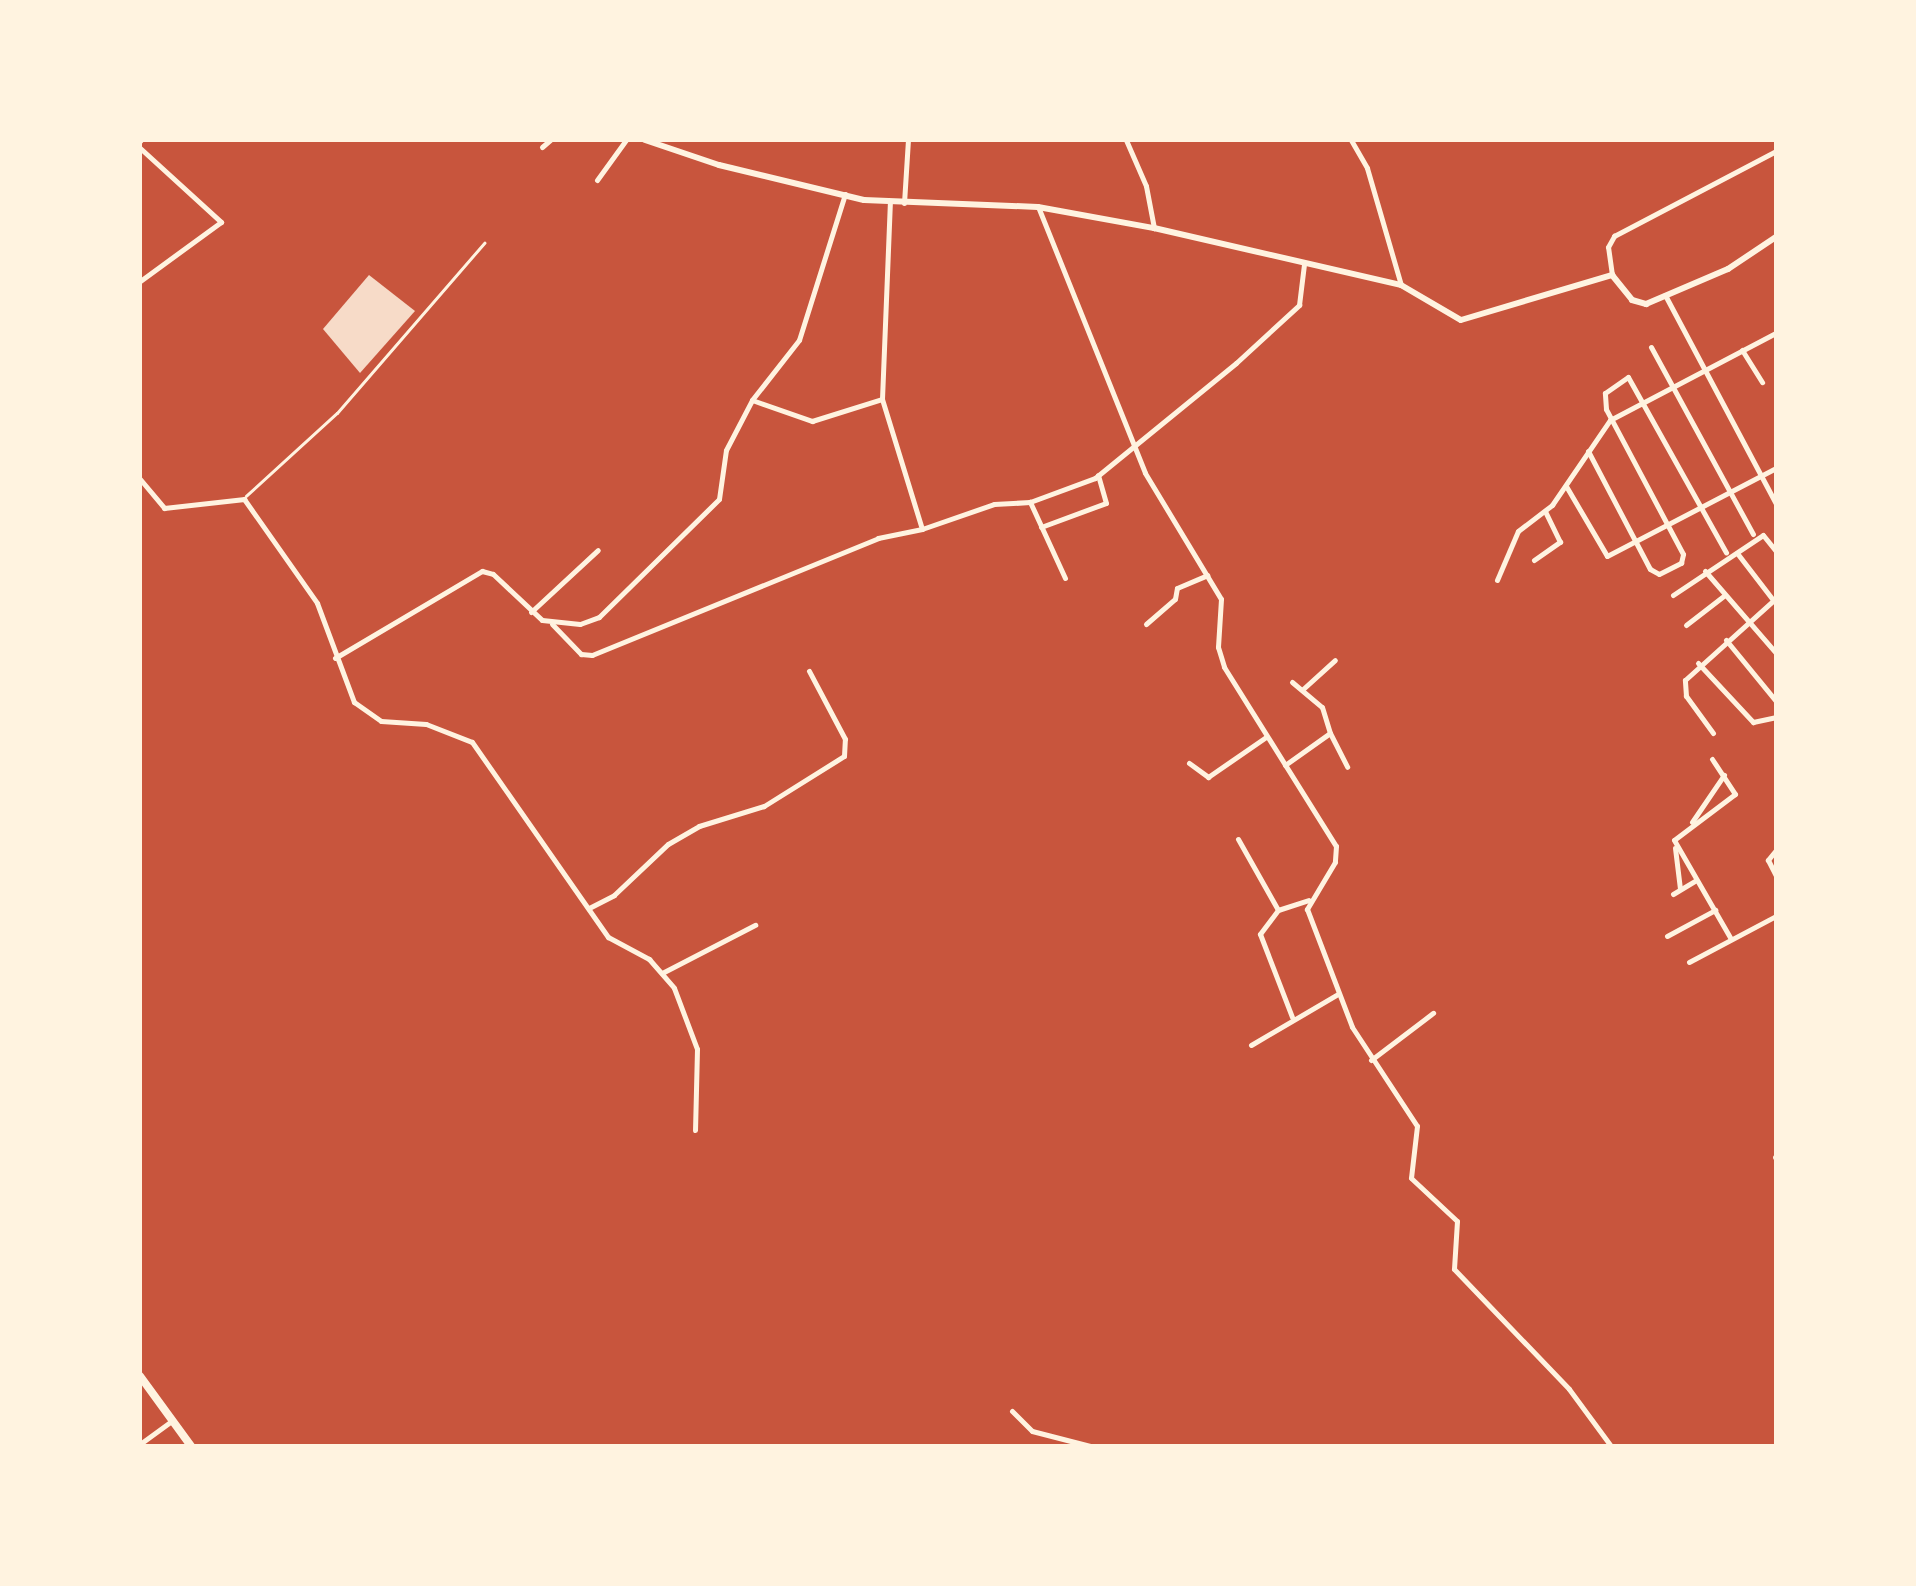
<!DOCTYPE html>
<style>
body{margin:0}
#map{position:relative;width:1916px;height:1586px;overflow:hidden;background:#c8553d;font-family:"Asap Condensed",sans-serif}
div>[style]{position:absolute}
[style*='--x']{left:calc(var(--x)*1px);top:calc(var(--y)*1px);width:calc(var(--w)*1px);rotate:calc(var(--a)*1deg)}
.building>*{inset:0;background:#f7dbc8}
.service>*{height:2.5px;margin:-1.25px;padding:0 1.25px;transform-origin:1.25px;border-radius:1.25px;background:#fff3e0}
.minor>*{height:5px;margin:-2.5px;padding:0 2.5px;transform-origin:2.5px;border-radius:2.5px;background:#fff3e0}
.tertiary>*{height:6px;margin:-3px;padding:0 3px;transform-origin:3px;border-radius:3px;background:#fff3e0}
.secondary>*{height:8px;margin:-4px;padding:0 4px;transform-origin:4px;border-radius:4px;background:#fff3e0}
span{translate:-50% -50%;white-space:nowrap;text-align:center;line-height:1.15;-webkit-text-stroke:10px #fff3e0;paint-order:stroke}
.frame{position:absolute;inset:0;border:142px solid #fff3e0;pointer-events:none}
</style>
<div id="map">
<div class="building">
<div style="clip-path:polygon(369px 275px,415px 311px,360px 373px,323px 329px)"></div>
</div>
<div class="service">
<div style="--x:246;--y:496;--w:123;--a:-42.4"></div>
<div style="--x:337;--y:413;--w:225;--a:-49.1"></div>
</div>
<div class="minor">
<div style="--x:1126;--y:140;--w:50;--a:66.5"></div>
<div style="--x:1146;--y:186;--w:43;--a:79.2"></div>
<div style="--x:1351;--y:140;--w:32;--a:60"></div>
<div style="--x:1367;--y:168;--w:122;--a:73.8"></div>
<div style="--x:140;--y:141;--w:1;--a:-45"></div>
<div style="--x:542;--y:147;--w:11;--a:-41"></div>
<div style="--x:140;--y:148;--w:110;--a:42.4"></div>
<div style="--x:221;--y:222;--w:100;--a:143.9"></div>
<div style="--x:597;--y:180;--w:49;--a:-54.1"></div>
<div style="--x:845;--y:194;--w:153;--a:107.5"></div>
<div style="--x:799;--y:340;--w:76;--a:128.1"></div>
<div style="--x:752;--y:400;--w:64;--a:19.3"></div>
<div style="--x:812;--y:421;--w:73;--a:-17.4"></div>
<div style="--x:882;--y:399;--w:136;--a:72.9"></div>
<div style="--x:922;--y:529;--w:76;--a:-19.1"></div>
<div style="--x:994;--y:504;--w:36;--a:-3"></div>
<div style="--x:904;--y:203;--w:63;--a:-86.4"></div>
<div style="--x:1039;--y:209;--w:284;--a:68.1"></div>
<div style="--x:1145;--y:473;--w:147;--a:58.9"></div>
<div style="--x:1221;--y:599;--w:48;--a:93.6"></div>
<div style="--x:1218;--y:647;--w:21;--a:73"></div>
<div style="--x:1224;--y:667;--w:211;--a:58"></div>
<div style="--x:1336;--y:846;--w:16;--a:94"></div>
<div style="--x:1335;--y:862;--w:55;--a:120.8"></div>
<div style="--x:1307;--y:909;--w:126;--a:69.1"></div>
<div style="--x:1352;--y:1027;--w:118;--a:56.7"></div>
<div style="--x:1417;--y:1126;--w:52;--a:96.6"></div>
<div style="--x:1411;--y:1178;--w:63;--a:43.1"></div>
<div style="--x:1457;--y:1221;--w:48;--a:93.6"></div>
<div style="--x:1454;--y:1269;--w:166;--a:46.2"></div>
<div style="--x:1569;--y:1389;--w:71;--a:53.6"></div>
<div style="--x:1612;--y:275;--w:28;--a:-98"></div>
<div style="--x:1608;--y:247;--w:13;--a:-61"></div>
<div style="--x:1614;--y:236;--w:183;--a:-27.7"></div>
<div style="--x:1665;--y:295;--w:237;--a:62"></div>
<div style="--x:1651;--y:347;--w:213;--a:61.4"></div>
<div style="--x:1742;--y:350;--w:38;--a:58"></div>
<div style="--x:882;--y:399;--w:196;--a:-87.7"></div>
<div style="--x:1588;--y:451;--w:133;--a:62.3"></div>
<div style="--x:1650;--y:569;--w:10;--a:29"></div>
<div style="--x:1659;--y:574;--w:25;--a:-27"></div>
<div style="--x:1681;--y:563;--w:9;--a:-77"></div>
<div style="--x:1683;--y:554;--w:164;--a:-118"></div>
<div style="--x:1606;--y:409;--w:16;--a:-94"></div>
<div style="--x:1605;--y:393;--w:28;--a:-35"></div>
<div style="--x:1628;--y:377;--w:201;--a:60.8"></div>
<div style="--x:140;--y:479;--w:38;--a:50"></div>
<div style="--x:164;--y:508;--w:81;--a:-6.4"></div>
<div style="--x:244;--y:499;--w:127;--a:54.9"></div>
<div style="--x:317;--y:603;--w:106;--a:69.5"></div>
<div style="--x:354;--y:702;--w:33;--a:35"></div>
<div style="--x:381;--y:721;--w:45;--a:3.8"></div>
<div style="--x:426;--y:724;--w:49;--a:21.4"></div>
<div style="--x:472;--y:742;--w:238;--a:55.1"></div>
<div style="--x:608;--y:937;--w:47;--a:28.2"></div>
<div style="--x:649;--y:959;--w:38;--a:49"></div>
<div style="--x:674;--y:988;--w:65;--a:69.3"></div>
<div style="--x:697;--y:1049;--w:81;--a:91.4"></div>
<div style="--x:1566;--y:486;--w:81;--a:59.6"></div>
<div style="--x:1607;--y:556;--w:191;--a:-27.5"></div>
<div style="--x:1041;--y:527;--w:69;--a:-20.3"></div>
<div style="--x:1106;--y:503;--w:29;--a:-106"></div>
<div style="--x:1737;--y:553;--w:59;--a:52.5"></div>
<div style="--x:1534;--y:560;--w:32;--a:-35"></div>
<div style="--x:1560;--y:542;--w:34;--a:-116"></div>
<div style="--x:1705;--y:571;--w:108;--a:49.1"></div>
<div style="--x:1065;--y:578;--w:84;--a:-114.7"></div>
<div style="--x:1030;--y:502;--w:69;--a:-20.3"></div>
<div style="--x:1095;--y:478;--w:182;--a:-39.2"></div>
<div style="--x:1236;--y:363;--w:86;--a:-42.6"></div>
<div style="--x:1299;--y:305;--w:41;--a:-83"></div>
<div style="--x:1497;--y:580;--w:53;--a:-66.8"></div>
<div style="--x:1518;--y:531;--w:43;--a:-37.4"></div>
<div style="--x:1552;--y:505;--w:103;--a:-55.7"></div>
<div style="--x:1610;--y:420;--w:187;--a:-27.7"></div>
<div style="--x:1673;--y:595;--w:108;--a:-33.7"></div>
<div style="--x:1763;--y:535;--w:21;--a:51"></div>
<div style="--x:531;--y:612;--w:91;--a:-42.8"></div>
<div style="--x:552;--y:624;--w:42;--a:46"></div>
<div style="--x:581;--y:654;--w:11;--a:5"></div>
<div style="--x:592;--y:655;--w:309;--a:-22.2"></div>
<div style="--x:878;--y:538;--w:45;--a:-11.6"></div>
<div style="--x:1146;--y:624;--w:38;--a:-41"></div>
<div style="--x:1175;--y:599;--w:11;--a:-80"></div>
<div style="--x:1177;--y:588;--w:33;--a:-23"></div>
<div style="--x:1686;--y:625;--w:49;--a:-37.6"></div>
<div style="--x:1726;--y:640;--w:79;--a:50.7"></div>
<div style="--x:335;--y:658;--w:171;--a:-30.6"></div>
<div style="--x:482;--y:571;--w:11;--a:15"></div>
<div style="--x:493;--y:574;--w:67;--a:43.2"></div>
<div style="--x:542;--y:620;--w:38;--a:6"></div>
<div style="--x:580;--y:624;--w:20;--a:-20"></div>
<div style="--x:599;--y:617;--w:168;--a:-44.5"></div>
<div style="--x:719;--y:499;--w:49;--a:-81.9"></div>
<div style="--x:726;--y:450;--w:56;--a:-62.5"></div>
<div style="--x:1698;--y:663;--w:81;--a:47"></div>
<div style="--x:1753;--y:722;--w:24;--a:-12"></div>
<div style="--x:1292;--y:682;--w:39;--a:40"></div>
<div style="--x:1322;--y:707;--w:27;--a:73"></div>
<div style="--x:1303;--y:689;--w:43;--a:-42.2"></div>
<div style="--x:1713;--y:733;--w:46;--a:-126.1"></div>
<div style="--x:1686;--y:696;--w:16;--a:-94"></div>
<div style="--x:1685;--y:680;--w:122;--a:-42"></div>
<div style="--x:1712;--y:759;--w:42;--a:56.7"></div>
<div style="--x:1735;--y:794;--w:76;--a:143"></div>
<div style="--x:1674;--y:840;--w:114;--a:60.1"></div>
<div style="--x:1189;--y:763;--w:24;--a:36"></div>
<div style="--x:1208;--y:777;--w:70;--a:-34.6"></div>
<div style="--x:1285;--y:765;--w:55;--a:-35.4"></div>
<div style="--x:1330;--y:733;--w:38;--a:63"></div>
<div style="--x:1692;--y:822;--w:57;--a:-55.8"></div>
<div style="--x:1238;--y:839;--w:81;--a:60.6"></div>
<div style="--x:1278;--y:910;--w:32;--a:-18"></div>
<div style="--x:1675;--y:848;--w:41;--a:83"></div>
<div style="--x:1776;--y:850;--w:13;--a:129"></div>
<div style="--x:1768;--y:860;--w:18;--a:63"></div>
<div style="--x:1673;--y:894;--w:27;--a:-31"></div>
<div style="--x:589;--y:908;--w:28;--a:-27"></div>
<div style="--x:614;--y:895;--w:74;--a:-43.4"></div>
<div style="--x:668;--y:844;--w:36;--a:-30"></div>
<div style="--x:699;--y:826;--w:68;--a:-17.1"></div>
<div style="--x:764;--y:806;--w:94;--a:-32"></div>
<div style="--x:844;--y:756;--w:17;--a:-87"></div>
<div style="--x:845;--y:739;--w:77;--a:-117.9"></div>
<div style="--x:1278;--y:910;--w:30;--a:127"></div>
<div style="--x:1260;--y:934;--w:89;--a:68.9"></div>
<div style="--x:1667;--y:936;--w:55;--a:-28.4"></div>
<div style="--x:1689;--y:962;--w:98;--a:-27.9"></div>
<div style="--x:662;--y:973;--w:105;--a:-27.3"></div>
<div style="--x:1251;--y:1045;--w:101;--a:-30.4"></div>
<div style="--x:1371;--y:1060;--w:78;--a:-37.2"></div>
<div style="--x:1775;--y:1157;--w:1;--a:0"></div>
<div style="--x:1012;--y:1411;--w:28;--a:45"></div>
<div style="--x:1032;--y:1431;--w:60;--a:14.5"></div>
<div style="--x:140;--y:1444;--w:39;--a:-36"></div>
</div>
<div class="tertiary">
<div style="--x:645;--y:140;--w:78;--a:18.7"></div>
<div style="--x:719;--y:165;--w:149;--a:13.6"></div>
<div style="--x:864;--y:200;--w:174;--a:2.3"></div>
<div style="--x:1038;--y:207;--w:118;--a:10.3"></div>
<div style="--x:1154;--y:228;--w:253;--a:13"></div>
<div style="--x:1401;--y:285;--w:69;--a:30.3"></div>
<div style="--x:1461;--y:320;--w:158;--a:-16.6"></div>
<div style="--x:1612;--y:275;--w:32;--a:51"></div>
<div style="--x:1632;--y:300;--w:15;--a:16"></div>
<div style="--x:1646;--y:304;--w:89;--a:-23.1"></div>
<div style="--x:1728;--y:269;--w:58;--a:-33.7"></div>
</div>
<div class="secondary">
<div style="--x:140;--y:1376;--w:87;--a:53.9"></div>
</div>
<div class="frame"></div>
</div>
